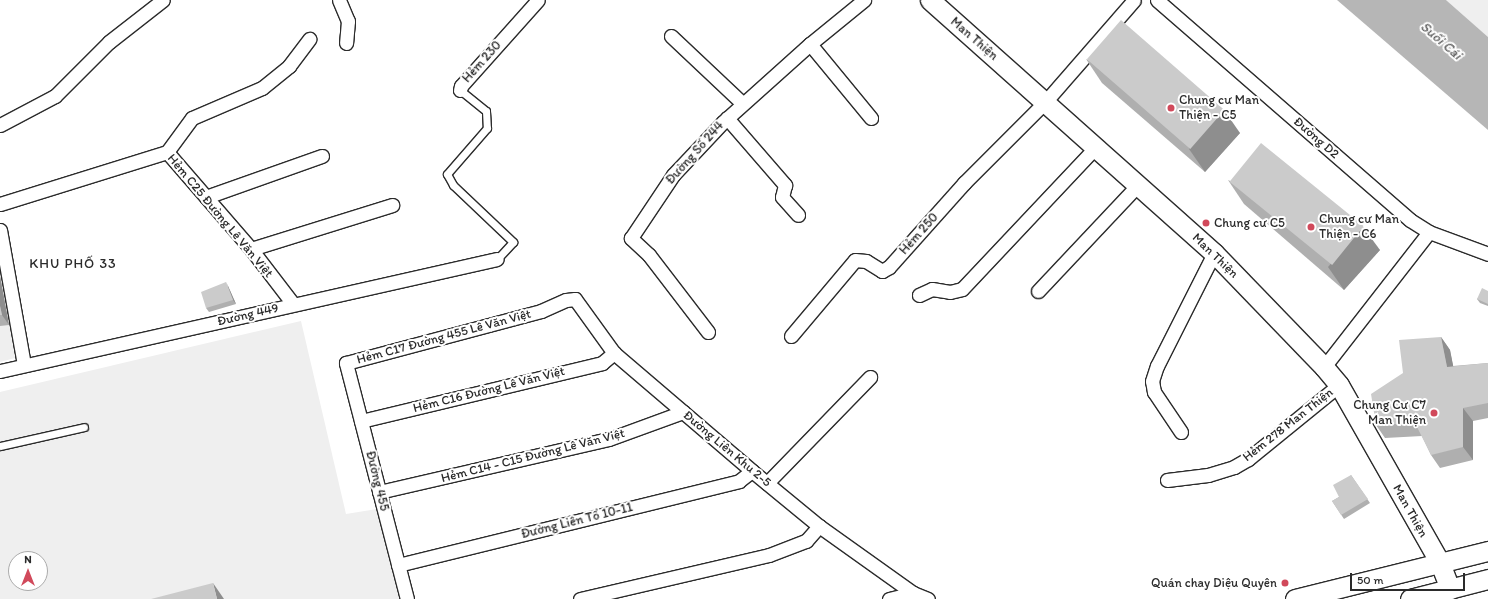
<!DOCTYPE html>
<meta charset="utf-8">
<style>
body{margin:0}
#map{position:relative;width:1488px;height:599px;overflow:hidden;background:#fff;font-family:Itim,sans-serif}
div>[style]{position:absolute}
[style*='--x']{left:calc(var(--x)*1px);top:calc(var(--y)*1px);width:calc(var(--w)*1px);rotate:calc(var(--a)*1deg)}
.built>*{inset:0;background:#efefef}
.water>*{inset:0;background:#b6b6b6}
.roads{filter:drop-shadow(1px 0 #2b2b2b) drop-shadow(-1px 0 #2b2b2b) drop-shadow(0 1px #2b2b2b) drop-shadow(0 -1px #2b2b2b)}
.lane>*{height:7px;margin:-3.5px;padding:0 3.5px;transform-origin:3.5px;border-radius:3.5px;background:#fff}
.street>*{height:13px;margin:-6.5px;padding:0 6.5px;transform-origin:6.5px;border-radius:6.5px;background:#fff}
.secondary>*{height:19px;margin:-9.5px;padding:0 9.5px;transform-origin:9.5px;border-radius:9.5px;background:#fff}
.wall>*{inset:0;background:#afafaf}
.shaded-wall>*{inset:0;background:#8e8e8e}
.building>*{inset:0;background:#cbcbcb;transform-origin:0 0}
.dots>*{width:11px;height:11px;translate:-50% -50%;box-sizing:border-box;border:2px solid #fff;border-radius:50%}
span{translate:-50% -50%;white-space:nowrap;text-align:center;line-height:1.15;-webkit-text-stroke:4px #fff;paint-order:stroke}
.street-label{font-size:13px;color:#2b2b2b}
.poi-label{font-size:13px;color:#2b2b2b}
.left{translate:0 -50%;text-align:left}
.right{translate:-100% -50%;text-align:right}
.water-label{font-size:14px;color:#5c5c5c;font-style:italic}
.neighbourhood-label{font-size:14px;color:#2b2b2b;letter-spacing:1px}
.north{position:absolute;left:8px;top:551px;width:40px;height:40px;box-sizing:border-box;background:#fff;border:1px solid #aaa;border-radius:50%;rotate:0deg;font-size:11px;font-weight:700;line-height:16px;text-align:center;color:#2b2b2b}
.north::after{content:'';display:block;margin:auto;width:14px;height:18px;background:#d1495b;clip-path:polygon(50% 0,100% 100%,50% 72%,0 100%)}
.scale{position:absolute;left:1350px;top:573px;width:115px;height:18px;box-sizing:border-box;border:2px solid #2b2b2b;border-top:0;padding-left:5px;font-size:12px;line-height:14px;white-space:nowrap;color:#2b2b2b;-webkit-text-stroke:3px #fff;paint-order:stroke}
</style>
<div id="map">
<div class="built">
<div style="clip-path:polygon(1446px 0,1488px 0,1488px 37px)"></div>
<div style="clip-path:polygon(0 269px,15px 358px,0 362px)"></div>
<div style="clip-path:polygon(evenodd,301px 321px,346px 514px,377px 509px,399px 599px,0 599px,0 392px,301px 321px,16px 559px,40px 559px,40px 583px,16px 583px,16px 559px)"></div>
</div>
<div class="water">
<div style="clip-path:polygon(1337px 0,1446px 0,1488px 37px,1488px 130px)"></div>
</div>
<div class="roads">
<div class="lane">
<div style="--x:460;--y:90;--w:33;--a:39"></div>
<div style="--x:486;--y:111;--w:17;--a:87"></div>
<div style="--x:487;--y:128;--w:61;--a:131"></div>
<div style="--x:447;--y:174;--w:13;--a:61"></div>
<div style="--x:453;--y:185;--w:83;--a:43.5"></div>
<div style="--x:513;--y:242;--w:23;--a:133"></div>
<div style="--x:0;--y:446;--w:86;--a:-12.7"></div>
</div>
<div class="street">
<div style="--x:339;--y:0;--w:23;--a:67"></div>
<div style="--x:348;--y:21;--w:22;--a:95"></div>
<div style="--x:1157;--y:0;--w:335;--a:41"></div>
<div style="--x:1410;--y:220;--w:22;--a:32"></div>
<div style="--x:1429;--y:232;--w:63;--a:20.4"></div>
<div style="--x:671;--y:36;--w:98;--a:43.3"></div>
<div style="--x:810;--y:44;--w:96;--a:50.5"></div>
<div style="--x:460;--y:90;--w:4;--a:-76"></div>
<div style="--x:461;--y:86;--w:115;--a:-48.2"></div>
<div style="--x:727;--y:118;--w:89;--a:49.1"></div>
<div style="--x:785;--y:185;--w:12;--a:104"></div>
<div style="--x:782;--y:197;--w:24;--a:48"></div>
<div style="--x:0;--y:125;--w:62;--a:-27.8"></div>
<div style="--x:55;--y:96;--w:76;--a:-45"></div>
<div style="--x:109;--y:42;--w:68;--a:-37.9"></div>
<div style="--x:167;--y:152;--w:42;--a:-53.7"></div>
<div style="--x:192;--y:118;--w:76;--a:-23.2"></div>
<div style="--x:262;--y:88;--w:35;--a:-39"></div>
<div style="--x:289;--y:66;--w:34;--a:-53"></div>
<div style="--x:206;--y:197;--w:123;--a:-19.5"></div>
<div style="--x:0;--y:204;--w:175;--a:-17.3"></div>
<div style="--x:167;--y:152;--w:128;--a:49.1"></div>
<div style="--x:251;--y:249;--w:69;--a:52.6"></div>
<div style="--x:0;--y:230;--w:137;--a:79.9"></div>
<div style="--x:251;--y:249;--w:148;--a:-17.3"></div>
<div style="--x:1038;--y:291;--w:146;--a:-46.7"></div>
<div style="--x:919;--y:295;--w:14;--a:-25"></div>
<div style="--x:932;--y:289;--w:18;--a:9"></div>
<div style="--x:950;--y:292;--w:12;--a:-14"></div>
<div style="--x:962;--y:289;--w:195;--a:-46.7"></div>
<div style="--x:708;--y:332;--w:97;--a:-127.5"></div>
<div style="--x:649;--y:255;--w:25;--a:-137"></div>
<div style="--x:631;--y:238;--w:76;--a:-56.3"></div>
<div style="--x:673;--y:175;--w:73;--a:-46.7"></div>
<div style="--x:723;--y:122;--w:117;--a:-41.9"></div>
<div style="--x:810;--y:44;--w:70;--a:-39.2"></div>
<div style="--x:791;--y:336;--w:99;--a:-49.9"></div>
<div style="--x:855;--y:260;--w:11;--a:5"></div>
<div style="--x:866;--y:261;--w:19;--a:32"></div>
<div style="--x:882;--y:271;--w:8;--a:-30"></div>
<div style="--x:889;--y:267;--w:113;--a:-48.2"></div>
<div style="--x:964;--y:183;--w:115;--a:-45"></div>
<div style="--x:1045;--y:102;--w:135;--a:-48.9"></div>
<div style="--x:1324;--y:367;--w:171;--a:-52.1"></div>
<div style="--x:0;--y:371;--w:509;--a:-12.7"></div>
<div style="--x:361;--y:421;--w:248;--a:-13.5"></div>
<div style="--x:602;--y:363;--w:16;--a:-40"></div>
<div style="--x:1181;--y:432;--w:48;--a:-124"></div>
<div style="--x:1154;--y:392;--w:11;--a:-100"></div>
<div style="--x:1152;--y:381;--w:16;--a:-72"></div>
<div style="--x:1157;--y:366;--w:127;--a:-63.2"></div>
<div style="--x:1167;--y:480;--w:41;--a:-7"></div>
<div style="--x:1208;--y:475;--w:27;--a:-17"></div>
<div style="--x:1234;--y:467;--w:16;--a:-30"></div>
<div style="--x:1248;--y:459;--w:117;--a:-39.1"></div>
<div style="--x:767;--y:483;--w:148;--a:-45.8"></div>
<div style="--x:379;--y:492;--w:236;--a:-13"></div>
<div style="--x:609;--y:439;--w:79;--a:-20"></div>
<div style="--x:398;--y:565;--w:351;--a:-13.8"></div>
<div style="--x:739;--y:481;--w:16;--a:-38"></div>
<div style="--x:407;--y:599;--w:244;--a:-104.5"></div>
<div style="--x:346;--y:363;--w:202;--a:-14.9"></div>
<div style="--x:541;--y:311;--w:27;--a:-24"></div>
<div style="--x:566;--y:300;--w:9;--a:-6"></div>
<div style="--x:575;--y:299;--w:67;--a:54.2"></div>
<div style="--x:614;--y:353;--w:182;--a:40.5"></div>
<div style="--x:752;--y:471;--w:87;--a:39.4"></div>
<div style="--x:819;--y:526;--w:115;--a:35.5"></div>
<div style="--x:913;--y:593;--w:16;--a:22"></div>
<div style="--x:580;--y:599;--w:194;--a:-13.1"></div>
<div style="--x:769;--y:555;--w:40;--a:-21"></div>
<div style="--x:806;--y:541;--w:20;--a:-49"></div>
<div style="--x:889;--y:599;--w:25;--a:-14"></div>
</div>
<div class="secondary">
<div style="--x:930;--y:0;--w:380;--a:41.7"></div>
<div style="--x:1214;--y:253;--w:158;--a:46"></div>
<div style="--x:1324;--y:367;--w:23;--a:50"></div>
<div style="--x:1339;--y:385;--w:205;--a:60.4"></div>
<div style="--x:1440;--y:563;--w:28;--a:69"></div>
<div style="--x:1295;--y:599;--w:199;--a:-14"></div>
<div style="--x:1410;--y:599;--w:81;--a:-14.4"></div>
</div>
</div>
<div class="wall">
<div style="clip-path:polygon(1086px 59px,1240px 133px,1205px 172px,1102px 83px)"></div>
<div style="clip-path:polygon(1228px 180px,1380px 250px,1344px 290px,1244px 204px)"></div>
<div style="clip-path:polygon(0 276px,9px 325px,0 326px)"></div>
<div style="clip-path:polygon(228px 286px,236px 304px,209px 312px,206px 308px)"></div>
<div style="clip-path:polygon(1488px 291px,1488px 306px,1480px 303px,1477px 299px)"></div>
<div style="clip-path:polygon(1441px 337px,1450px 350px,1453px 366px,1488px 363px,1488px 418px,1473px 421px,1473px 460px,1440px 468px,1431px 455px,1422px 436px,1385px 438px,1376px 425px)"></div>
<div style="clip-path:polygon(1351px 475px,1370px 503px,1344px 519px,1332px 501px,1339px 497px)"></div>
</div>
<div class="shaded-wall">
<div style="clip-path:polygon(1224px 110px,1240px 133px,1205px 172px,1189px 149px)"></div>
<div style="clip-path:polygon(1363px 227px,1380px 250px,1344px 290px,1328px 267px)"></div>
<div style="clip-path:polygon(0 276px,9px 325px,2px 315px,0 306px)"></div>
<div style="clip-path:polygon(226px 282px,228px 286px,236px 304px,233px 300px)"></div>
<div style="clip-path:polygon(1441px 337px,1450px 350px,1456px 380px,1447px 367px)"></div>
<div style="clip-path:polygon(1463px 408px,1473px 421px,1473px 460px,1463px 447px)"></div>
<div style="clip-path:polygon(213px 583px,224px 599px,217px 599px)"></div>
</div>
<div class="building">
<div style="left:1121px;top:20px;width:137px;height:52px;rotate:41deg"></div>
<div style="left:1261px;top:143px;width:132px;height:50px;rotate:39deg"></div>
<div style="clip-path:polygon(226px 282px,233px 300px,206px 308px,201px 292px)"></div>
<div style="clip-path:polygon(1482px 288px,1488px 291px,1488px 304px,1477px 299px)"></div>
<div style="clip-path:polygon(0 306px,2px 315px,0 315px)"></div>
<div style="clip-path:polygon(1441px 337px,1447px 367px,1488px 363px,1488px 403px,1463px 408px,1463px 447px,1431px 455px,1415px 423px,1376px 425px,1371px 394px,1403px 373px,1399px 340px)"></div>
<div style="clip-path:polygon(1351px 475px,1368px 499px,1341px 515px,1332px 501px,1339px 497px,1333px 485px)"></div>
<div style="clip-path:polygon(213px 583px,217px 599px,151px 599px)"></div>
</div>
<div class="dots">
<div style="left:1171px;top:108px;background:#d1495b"></div>
<div style="left:1206px;top:223px;background:#d1495b"></div>
<div style="left:1311px;top:227px;background:#d1495b"></div>
<div style="left:1434px;top:413px;background:#d1495b"></div>
<div style="left:1285px;top:583px;background:#d1495b"></div>
</div>
<div class="street-label">
<span style="left:974px;top:39px;rotate:41deg">Man Thiện</span>
<span style="left:482px;top:62px;rotate:-48deg">Hẻm 230</span>
<span style="left:1316px;top:138px;rotate:41deg">Đường D2</span>
<span style="left:695px;top:153px;rotate:-48deg">Đường Số 244</span>
<span style="left:220px;top:216px;rotate:50deg">Hẻm C25 Đường Lê Văn Việt</span>
<span style="left:919px;top:234px;rotate:-48deg">Hẻm 250</span>
<span style="left:1215px;top:256px;rotate:44deg">Man Thiện</span>
<span style="left:248px;top:315px;rotate:-13deg">Đường 449</span>
<span style="left:444px;top:337px;rotate:-15deg">Hẻm C17 Đường 455 Lê Văn Việt</span>
<span style="left:489px;top:390px;rotate:-14deg">Hẻm C16 Đường Lê Văn Việt</span>
<span style="left:1288px;top:425px;rotate:-38deg">Hẻm 278 Man Thiện</span>
<span style="left:727px;top:449px;rotate:40deg">Đường Liên Khu 2-5</span>
<span style="left:533px;top:456px;rotate:-14deg">Hẻm C14 - C15 Đường Lê Văn Việt</span>
<span style="left:377px;top:481px;rotate:76deg">Đường 455</span>
<span style="left:1410px;top:511px;rotate:61deg">Man Thiện</span>
<span style="left:577px;top:521px;rotate:-14deg">Đường Liên Tổ 10-11</span>
</div>
<div class="poi-label">
<span class="left" style="left:1179px;top:108px">Chung cư Man<br>Thiện - C5</span>
<span class="left" style="left:1319px;top:227px">Chung cư Man<br>Thiện - C6</span>
<span class="left" style="left:1214px;top:223px">Chung cư C5</span>
<span class="right" style="left:1426px;top:413px">Chung Cư C7<br>Man Thiện</span>
<span class="right" style="left:1277px;top:583px">Quán chay Diệu Quyên</span>
</div>
<div class="water-label">
<span style="left:1441px;top:41px;rotate:41deg">Suối Cái</span>
</div>
<div class="neighbourhood-label">
<span style="left:73px;top:264px">KHU PHỐ 33</span>
</div>
<div class="north">N</div>
<div class="scale">50 m</div>
</div>
